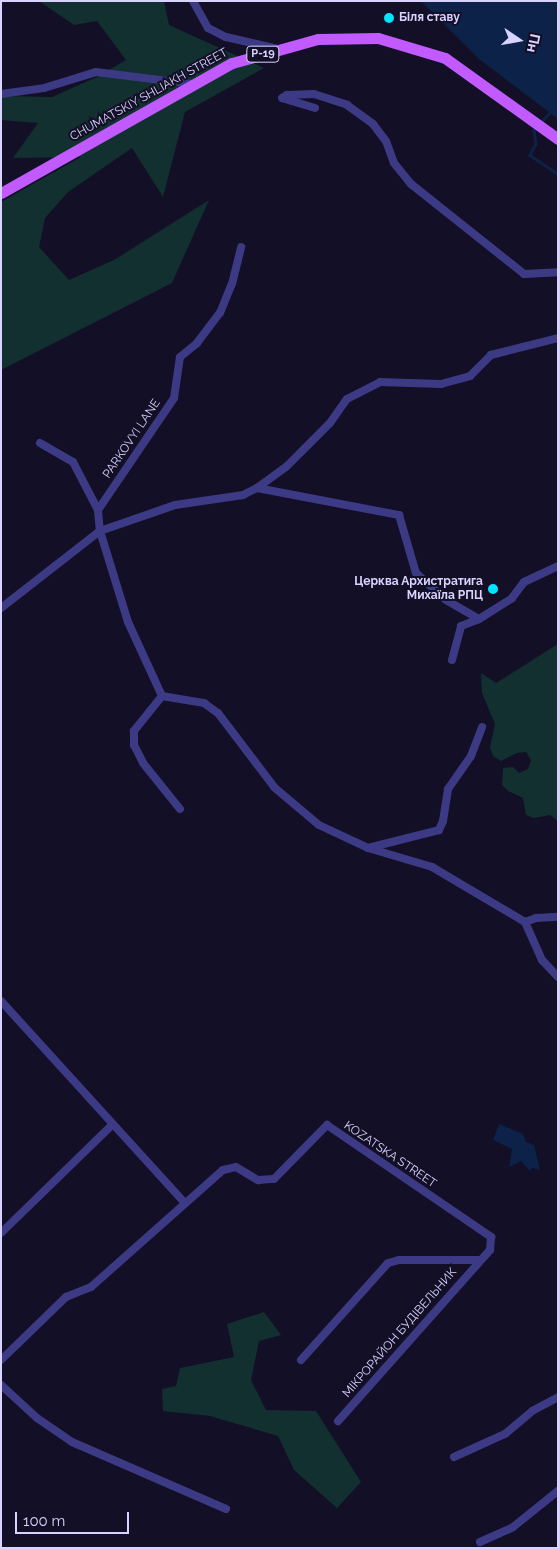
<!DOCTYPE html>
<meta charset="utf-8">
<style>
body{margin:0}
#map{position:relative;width:559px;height:1549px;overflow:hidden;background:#130f26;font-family:Raleway,sans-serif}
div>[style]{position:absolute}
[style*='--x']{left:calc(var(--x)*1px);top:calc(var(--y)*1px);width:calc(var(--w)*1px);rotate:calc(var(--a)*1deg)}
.green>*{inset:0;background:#12302f}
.water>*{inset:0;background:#0c2248}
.stream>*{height:2.5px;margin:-1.25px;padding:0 1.25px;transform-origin:1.25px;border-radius:1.25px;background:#0c2248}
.minor>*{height:8px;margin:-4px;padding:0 4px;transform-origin:4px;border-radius:4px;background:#3d3a85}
.primary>*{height:11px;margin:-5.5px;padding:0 5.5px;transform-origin:5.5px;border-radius:5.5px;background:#c25bff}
.dots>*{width:14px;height:14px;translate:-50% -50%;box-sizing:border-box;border:2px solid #130f26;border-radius:50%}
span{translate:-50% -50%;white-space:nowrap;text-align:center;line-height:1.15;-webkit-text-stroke:4px #130f26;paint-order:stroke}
.shield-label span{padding:1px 4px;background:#130f26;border:1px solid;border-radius:4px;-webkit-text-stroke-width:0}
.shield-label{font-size:11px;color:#d9d4ff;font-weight:700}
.poi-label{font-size:12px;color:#d9d4ff;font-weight:700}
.left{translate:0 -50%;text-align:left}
.right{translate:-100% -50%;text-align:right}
.street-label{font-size:12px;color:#d9d4ff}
.frame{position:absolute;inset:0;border:2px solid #d9d4ff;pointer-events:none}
.north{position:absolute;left:494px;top:15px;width:50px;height:50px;-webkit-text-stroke:4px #130f26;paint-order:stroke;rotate:102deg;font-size:14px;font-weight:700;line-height:20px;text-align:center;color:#d9d4ff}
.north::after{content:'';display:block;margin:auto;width:18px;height:22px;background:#d9d4ff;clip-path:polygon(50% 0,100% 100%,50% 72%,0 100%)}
.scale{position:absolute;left:15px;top:1512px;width:114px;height:22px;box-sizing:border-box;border:2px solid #d9d4ff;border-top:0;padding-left:6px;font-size:15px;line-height:18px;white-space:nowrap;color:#d9d4ff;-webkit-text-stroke:4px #130f26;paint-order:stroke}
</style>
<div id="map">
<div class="green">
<div style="clip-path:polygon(39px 1px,164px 1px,169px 25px,264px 68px,185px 112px,163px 197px,132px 148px,68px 192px,45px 218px,39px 247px,69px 280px,114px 260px,209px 200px,172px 283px,1px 370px,1px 202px,81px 157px,13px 158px,38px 123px,1px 120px,1px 96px,52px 97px,97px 77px,126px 60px,97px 21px,74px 25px)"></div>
<div style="clip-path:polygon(558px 644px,558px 821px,550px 815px,534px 818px,526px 815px,523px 798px,508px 791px,502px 785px,503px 768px,513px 767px,519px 773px,528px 769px,531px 760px,526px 752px,517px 753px,501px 761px,493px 756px,490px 747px,495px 724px,482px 693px,481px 673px,496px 683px)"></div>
<div style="clip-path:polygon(264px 1312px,281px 1335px,259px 1341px,251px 1380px,266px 1410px,316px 1411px,361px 1482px,337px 1508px,294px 1470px,278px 1436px,210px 1416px,163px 1411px,162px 1389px,176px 1386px,180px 1368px,234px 1357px,227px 1324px)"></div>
</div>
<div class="water">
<div style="clip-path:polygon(421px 1px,558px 1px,558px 119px,479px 59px)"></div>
<div style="clip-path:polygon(499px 1124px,523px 1134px,526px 1142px,534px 1145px,540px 1170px,532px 1168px,530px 1171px,521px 1161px,509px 1167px,512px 1149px,493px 1140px)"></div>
</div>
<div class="stream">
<div style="--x:540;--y:123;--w:13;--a:-48"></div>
<div style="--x:537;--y:127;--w:4;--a:135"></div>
<div style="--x:534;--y:130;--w:14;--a:82"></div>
<div style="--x:536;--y:144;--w:13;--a:119"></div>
<div style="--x:530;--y:155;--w:34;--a:34"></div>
</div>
<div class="minor">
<div style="--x:193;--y:1;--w:31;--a:61"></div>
<div style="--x:208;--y:28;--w:20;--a:27"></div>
<div style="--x:226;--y:37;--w:53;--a:13"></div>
<div style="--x:1;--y:94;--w:43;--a:-7.9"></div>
<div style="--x:44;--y:88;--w:54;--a:-17.1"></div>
<div style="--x:96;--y:72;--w:98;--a:7.1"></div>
<div style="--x:315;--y:108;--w:34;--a:-163"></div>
<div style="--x:282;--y:98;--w:6;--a:-31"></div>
<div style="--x:287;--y:95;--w:27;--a:-2"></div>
<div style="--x:314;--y:94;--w:35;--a:18"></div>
<div style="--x:347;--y:105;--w:32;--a:36"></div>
<div style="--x:373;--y:124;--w:21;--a:53"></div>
<div style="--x:386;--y:141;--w:23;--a:70"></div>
<div style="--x:394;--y:163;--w:27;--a:51"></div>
<div style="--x:411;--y:184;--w:144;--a:38.5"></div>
<div style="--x:524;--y:274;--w:34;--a:-3"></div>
<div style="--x:40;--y:443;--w:38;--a:30"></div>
<div style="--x:73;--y:462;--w:54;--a:62.5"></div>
<div style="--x:98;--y:510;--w:135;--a:-55.8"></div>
<div style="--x:174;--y:398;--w:41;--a:-81.7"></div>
<div style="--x:180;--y:357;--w:22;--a:-39"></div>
<div style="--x:197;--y:343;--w:38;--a:-53"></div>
<div style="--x:220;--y:313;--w:31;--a:-68"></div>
<div style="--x:232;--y:284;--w:38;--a:-76"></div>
<div style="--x:257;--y:488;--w:145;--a:10.8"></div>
<div style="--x:399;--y:515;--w:60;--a:73.7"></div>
<div style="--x:416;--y:573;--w:40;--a:42"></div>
<div style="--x:446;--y:600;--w:38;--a:30"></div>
<div style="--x:98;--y:510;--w:21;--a:85"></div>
<div style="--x:100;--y:531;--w:95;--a:72.9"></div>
<div style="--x:128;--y:622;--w:81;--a:65.3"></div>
<div style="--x:162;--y:696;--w:43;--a:9.5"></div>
<div style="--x:204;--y:703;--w:17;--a:36"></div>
<div style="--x:218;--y:713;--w:94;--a:52.8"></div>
<div style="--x:275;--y:788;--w:57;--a:40.1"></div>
<div style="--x:319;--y:825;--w:54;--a:25.1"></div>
<div style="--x:368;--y:848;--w:67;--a:16.5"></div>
<div style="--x:432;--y:867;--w:108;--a:30.6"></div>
<div style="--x:525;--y:922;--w:42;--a:65.9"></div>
<div style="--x:542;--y:960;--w:23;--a:47"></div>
<div style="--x:1;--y:608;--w:125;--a:-37.9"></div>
<div style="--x:100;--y:531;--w:79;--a:-19.1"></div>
<div style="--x:175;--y:505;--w:69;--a:-8.4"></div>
<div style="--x:243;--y:495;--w:16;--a:-27"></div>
<div style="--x:257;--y:488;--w:36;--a:-36"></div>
<div style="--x:286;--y:467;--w:62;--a:-45"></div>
<div style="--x:330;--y:423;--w:29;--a:-55"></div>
<div style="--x:347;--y:399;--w:37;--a:-27"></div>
<div style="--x:380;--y:382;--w:61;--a:1.9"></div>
<div style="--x:441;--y:384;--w:30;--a:-15"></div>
<div style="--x:470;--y:376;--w:30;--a:-45"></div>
<div style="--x:491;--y:355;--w:69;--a:-14.2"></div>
<div style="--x:452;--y:660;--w:35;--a:-75"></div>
<div style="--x:461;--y:626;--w:19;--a:-21"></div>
<div style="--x:479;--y:619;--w:39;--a:-32"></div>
<div style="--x:512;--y:598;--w:20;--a:-53"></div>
<div style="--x:524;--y:582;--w:38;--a:-25"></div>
<div style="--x:162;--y:696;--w:45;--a:128.7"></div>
<div style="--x:134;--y:731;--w:14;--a:90"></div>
<div style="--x:134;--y:745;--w:20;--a:63"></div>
<div style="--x:143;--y:763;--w:59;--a:51.2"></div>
<div style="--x:368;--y:848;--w:73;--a:-14.2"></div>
<div style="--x:439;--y:830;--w:10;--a:-66"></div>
<div style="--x:443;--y:821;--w:32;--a:-81"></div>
<div style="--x:448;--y:789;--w:40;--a:-55.1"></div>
<div style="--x:471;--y:756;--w:31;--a:-69"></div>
<div style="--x:525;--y:922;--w:12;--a:-20"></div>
<div style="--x:536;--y:918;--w:22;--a:-3"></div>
<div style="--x:1;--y:1001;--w:272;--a:47.7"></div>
<div style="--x:1;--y:1233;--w:155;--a:-44.2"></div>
<div style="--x:1;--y:1360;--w:91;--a:-44.1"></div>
<div style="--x:66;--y:1297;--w:27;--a:-22"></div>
<div style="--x:91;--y:1287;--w:176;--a:-41.6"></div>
<div style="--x:223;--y:1170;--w:13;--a:-13"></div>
<div style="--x:236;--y:1167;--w:26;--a:31"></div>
<div style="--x:258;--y:1180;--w:16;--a:-4"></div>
<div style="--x:274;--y:1179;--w:76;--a:-45.5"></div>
<div style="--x:327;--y:1125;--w:199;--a:34.3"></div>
<div style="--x:491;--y:1237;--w:13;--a:94"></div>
<div style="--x:490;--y:1250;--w:229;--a:131.6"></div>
<div style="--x:301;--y:1360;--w:130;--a:-48.1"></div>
<div style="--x:388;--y:1263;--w:11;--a:-15"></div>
<div style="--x:399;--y:1260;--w:81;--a:0"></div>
<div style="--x:1;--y:1385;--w:49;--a:42.5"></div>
<div style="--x:37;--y:1418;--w:42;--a:34.4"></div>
<div style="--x:72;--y:1442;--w:168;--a:23.5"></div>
<div style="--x:454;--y:1457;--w:56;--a:-24.3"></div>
<div style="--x:505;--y:1434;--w:35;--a:-40"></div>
<div style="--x:532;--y:1411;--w:30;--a:-28"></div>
<div style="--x:480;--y:1542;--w:36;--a:-24"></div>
<div style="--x:513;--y:1527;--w:58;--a:-38.7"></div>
</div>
<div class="primary">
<div style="--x:1;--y:193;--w:265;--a:-29.4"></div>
<div style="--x:232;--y:63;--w:89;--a:-15.6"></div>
<div style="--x:318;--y:39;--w:60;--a:-1"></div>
<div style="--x:378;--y:38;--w:70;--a:16.6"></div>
<div style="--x:445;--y:58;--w:139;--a:35.6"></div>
</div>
<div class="dots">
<div style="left:389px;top:18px;background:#00e5ff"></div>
<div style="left:493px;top:589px;background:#00e5ff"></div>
</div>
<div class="shield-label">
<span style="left:263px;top:54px">Р-19</span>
</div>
<div class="poi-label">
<span class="left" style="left:399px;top:18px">Біля ставу</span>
<span class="right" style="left:483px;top:589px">Церква Архистратига<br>Михаїла РПЦ</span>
</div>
<div class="street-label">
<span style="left:149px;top:95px;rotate:-29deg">CHUMATSKIY SHLIAKH STREET</span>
<span style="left:132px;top:439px;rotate:-56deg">PARKOVYI LANE</span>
<span style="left:390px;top:1155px;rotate:34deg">KOZATSKA STREET</span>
<span style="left:400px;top:1333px;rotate:-49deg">МІКРОРАЙОН БУДІВЕЛЬНИК</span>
</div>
<div class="frame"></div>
<div class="north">Пн</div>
<div class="scale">100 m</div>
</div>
